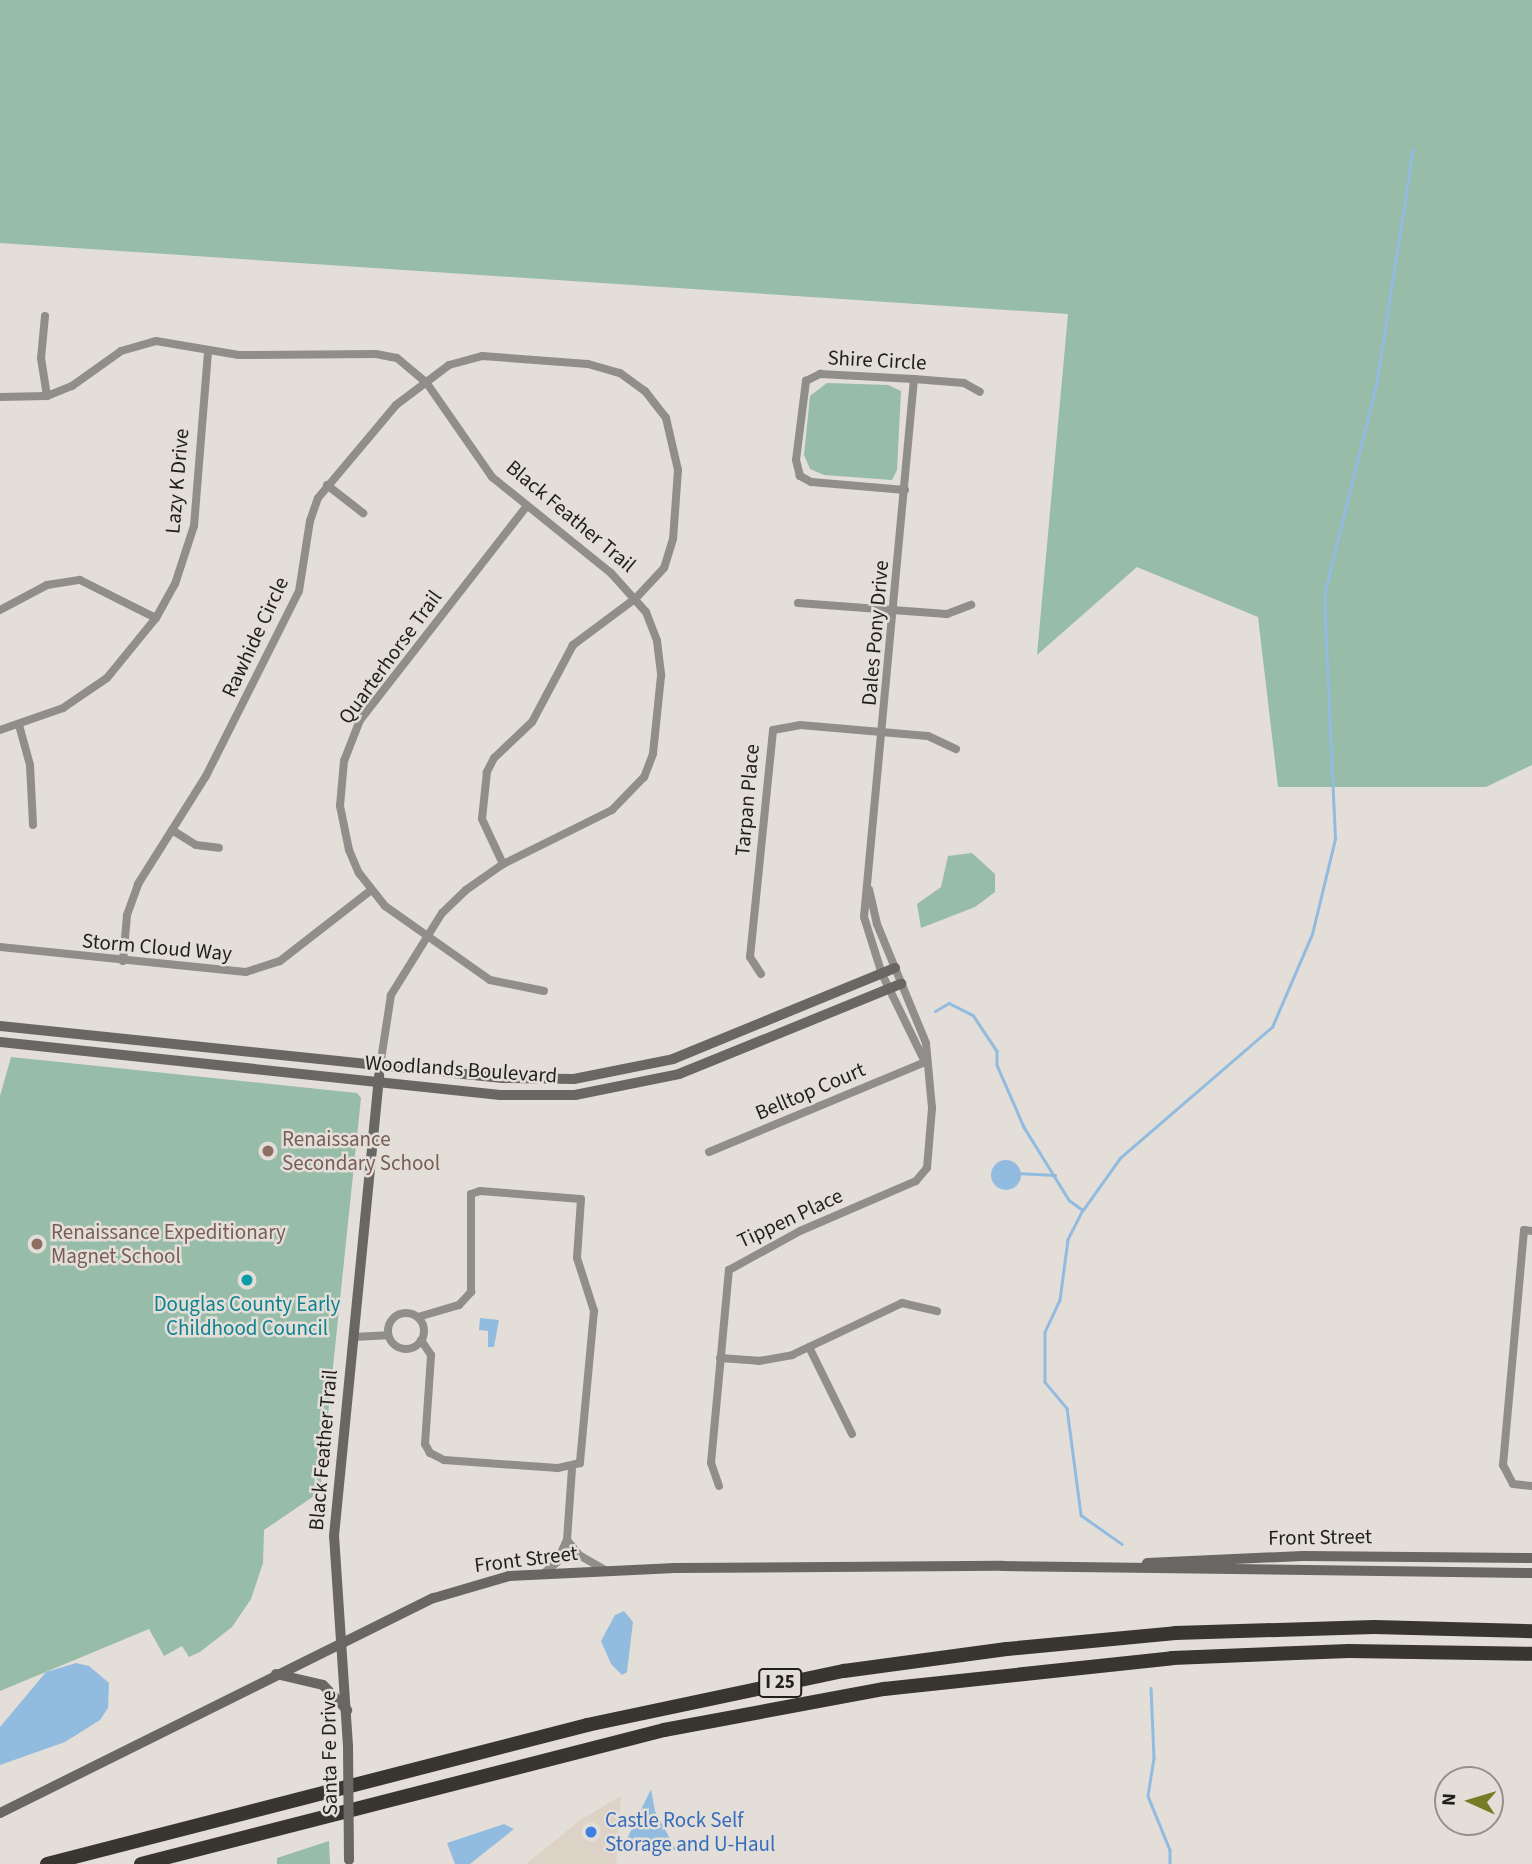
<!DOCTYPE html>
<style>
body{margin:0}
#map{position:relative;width:1532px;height:1864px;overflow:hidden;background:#e3ded8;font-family:"Source Sans 3",sans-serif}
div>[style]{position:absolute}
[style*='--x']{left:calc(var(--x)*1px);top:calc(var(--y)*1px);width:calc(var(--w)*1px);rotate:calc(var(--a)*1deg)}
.built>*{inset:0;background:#dcd2c6}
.green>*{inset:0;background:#97bca8}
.water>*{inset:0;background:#92bbe0}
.round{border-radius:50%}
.stream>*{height:2.5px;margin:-1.25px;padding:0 1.25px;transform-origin:1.25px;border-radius:1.25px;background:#92bbe0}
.street>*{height:8px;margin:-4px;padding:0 4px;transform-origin:4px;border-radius:4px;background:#8f8e8b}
.street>.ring{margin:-4px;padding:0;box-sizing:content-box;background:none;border:8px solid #8f8e8b;border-radius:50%}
.secondary>*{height:10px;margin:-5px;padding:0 5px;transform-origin:5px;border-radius:5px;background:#696763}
.highway>*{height:14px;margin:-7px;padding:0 7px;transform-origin:7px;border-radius:7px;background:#393530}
.secondary-bridge>*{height:10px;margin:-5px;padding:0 5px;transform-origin:5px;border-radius:5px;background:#696763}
.dots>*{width:19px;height:19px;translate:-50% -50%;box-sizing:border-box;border:4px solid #e3ded8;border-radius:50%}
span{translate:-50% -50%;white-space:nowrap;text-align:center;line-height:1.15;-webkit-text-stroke:5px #e3ded8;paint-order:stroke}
.shield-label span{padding:2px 5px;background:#e3ded8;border:2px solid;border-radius:5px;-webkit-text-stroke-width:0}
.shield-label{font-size:19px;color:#211f1d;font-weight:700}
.street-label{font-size:21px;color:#211f1d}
.education-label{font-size:21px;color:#785e54}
.left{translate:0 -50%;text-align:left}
.culture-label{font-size:21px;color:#0d838f}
.shop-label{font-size:21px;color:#366cbe}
.north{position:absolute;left:1434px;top:1766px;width:70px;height:70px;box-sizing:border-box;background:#e3ded8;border:2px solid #95928d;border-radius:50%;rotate:274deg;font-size:19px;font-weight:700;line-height:28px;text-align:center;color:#211f1d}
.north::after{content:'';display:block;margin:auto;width:24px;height:32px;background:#757c26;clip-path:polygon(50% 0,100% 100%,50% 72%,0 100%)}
</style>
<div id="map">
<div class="built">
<div style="clip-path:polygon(621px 1796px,616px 1864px,526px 1864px,580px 1820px)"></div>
</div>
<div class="green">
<div style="clip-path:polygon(0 0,1532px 0,1532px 765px,1486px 787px,1278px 787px,1258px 617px,1137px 567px,1037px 655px,1068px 314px,0 243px)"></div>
<div style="clip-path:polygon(827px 383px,888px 385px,901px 391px,897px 470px,892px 480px,824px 475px,810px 469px,804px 455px,810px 396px)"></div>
<div style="clip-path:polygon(972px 853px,995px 874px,995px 892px,975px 907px,921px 928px,917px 904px,941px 887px,948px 856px)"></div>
<div style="clip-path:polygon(11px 1057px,357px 1093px,361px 1098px,320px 1492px,264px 1530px,263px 1563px,251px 1599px,232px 1627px,200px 1652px,189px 1657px,182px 1646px,164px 1656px,149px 1629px,0 1691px,0 1096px)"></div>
<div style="clip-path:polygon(329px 1841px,330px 1864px,277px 1864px,277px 1858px)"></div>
</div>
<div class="water">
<div class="round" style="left:991px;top:1160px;width:30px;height:30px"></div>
<div style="clip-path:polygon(480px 1318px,499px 1320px,494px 1347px,488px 1347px,488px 1331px,479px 1330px)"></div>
<div style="clip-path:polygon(624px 1611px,633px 1622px,627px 1672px,622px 1675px,611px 1664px,601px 1641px,615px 1615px)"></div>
<div style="clip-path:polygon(76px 1663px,89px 1666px,109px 1683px,108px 1708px,100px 1720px,65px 1742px,0 1765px,0 1727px,46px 1672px)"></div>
<div style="clip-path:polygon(651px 1789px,655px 1811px,676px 1850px,630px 1849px,624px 1845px)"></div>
<div style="clip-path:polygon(504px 1824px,514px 1829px,470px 1864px,455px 1864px,447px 1843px)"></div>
</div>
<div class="stream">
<div style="--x:935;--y:1011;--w:16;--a:-30"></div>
<div style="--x:949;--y:1003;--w:27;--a:27"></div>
<div style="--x:973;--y:1015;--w:43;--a:56.3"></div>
<div style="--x:997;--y:1051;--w:14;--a:90"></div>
<div style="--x:997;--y:1065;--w:68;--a:66.5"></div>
<div style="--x:1024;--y:1127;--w:86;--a:58.3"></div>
<div style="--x:1069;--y:1200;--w:17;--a:36"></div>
<div style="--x:1083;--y:1210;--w:34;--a:117"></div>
<div style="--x:1068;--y:1240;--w:61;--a:97.6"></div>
<div style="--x:1060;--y:1300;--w:35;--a:115"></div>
<div style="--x:1045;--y:1332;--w:50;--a:90"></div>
<div style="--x:1045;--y:1382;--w:34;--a:50"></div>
<div style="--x:1067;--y:1408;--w:108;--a:82.5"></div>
<div style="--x:1081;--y:1515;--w:50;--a:35.3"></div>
<div style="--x:1016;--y:1173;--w:39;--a:3"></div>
<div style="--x:1083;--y:1210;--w:64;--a:-54.6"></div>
<div style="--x:1120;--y:1158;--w:201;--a:-40.8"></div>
<div style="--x:1272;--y:1027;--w:101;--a:-66.7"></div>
<div style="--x:1312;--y:934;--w:98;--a:-76.4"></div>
<div style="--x:1335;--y:839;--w:243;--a:-92.6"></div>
<div style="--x:1324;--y:596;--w:217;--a:-76.2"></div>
<div style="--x:1376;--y:385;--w:239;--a:-81.1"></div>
<div style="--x:1151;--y:1688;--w:70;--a:87.5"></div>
<div style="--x:1154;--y:1758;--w:38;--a:99"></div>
<div style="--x:1148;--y:1796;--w:58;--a:67.8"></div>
<div style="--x:1170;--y:1850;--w:14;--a:90"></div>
</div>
<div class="street">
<div style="--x:45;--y:316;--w:42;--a:95.4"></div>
<div style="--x:41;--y:358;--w:38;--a:81"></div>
<div style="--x:914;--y:379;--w:540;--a:95.31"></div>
<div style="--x:864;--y:917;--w:60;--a:72.5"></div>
<div style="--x:882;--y:974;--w:98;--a:64"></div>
<div style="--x:0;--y:397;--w:47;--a:-1.2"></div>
<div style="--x:47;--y:396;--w:27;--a:-22"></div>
<div style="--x:72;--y:386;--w:60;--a:-35.5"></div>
<div style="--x:121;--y:351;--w:36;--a:-16"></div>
<div style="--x:156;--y:341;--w:84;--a:9.6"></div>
<div style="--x:239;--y:355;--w:137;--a:-0.4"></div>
<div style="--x:376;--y:354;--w:21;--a:11"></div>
<div style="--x:397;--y:358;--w:38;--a:40"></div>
<div style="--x:426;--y:382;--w:116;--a:55.2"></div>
<div style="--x:492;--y:477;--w:153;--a:38.9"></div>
<div style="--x:611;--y:573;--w:52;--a:48.1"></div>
<div style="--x:646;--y:612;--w:31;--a:69"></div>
<div style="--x:657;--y:641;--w:35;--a:83"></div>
<div style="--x:661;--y:676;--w:78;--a:95.9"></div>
<div style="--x:653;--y:754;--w:25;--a:111"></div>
<div style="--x:644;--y:777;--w:46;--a:134.1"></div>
<div style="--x:612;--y:810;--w:122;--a:153.6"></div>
<div style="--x:503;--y:864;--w:45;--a:144.9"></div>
<div style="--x:466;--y:890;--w:33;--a:136"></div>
<div style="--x:442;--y:913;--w:97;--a:121.9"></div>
<div style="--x:391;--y:995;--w:72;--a:98.8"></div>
<div style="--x:327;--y:485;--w:46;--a:37.9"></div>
<div style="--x:905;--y:490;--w:94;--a:-175.1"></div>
<div style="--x:811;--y:482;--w:13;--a:-151"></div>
<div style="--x:800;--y:476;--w:16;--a:-104"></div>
<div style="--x:796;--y:460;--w:80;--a:-82.8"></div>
<div style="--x:806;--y:381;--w:16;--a:-27"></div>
<div style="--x:820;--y:374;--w:94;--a:3"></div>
<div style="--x:914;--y:379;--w:50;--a:4.6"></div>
<div style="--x:964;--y:383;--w:18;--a:29"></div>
<div style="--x:526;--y:507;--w:270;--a:127.9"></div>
<div style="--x:360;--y:720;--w:44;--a:111.3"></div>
<div style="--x:344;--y:761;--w:45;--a:95.1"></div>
<div style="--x:340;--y:806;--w:45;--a:78.4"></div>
<div style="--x:349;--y:850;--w:25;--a:67"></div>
<div style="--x:359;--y:873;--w:42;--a:51.8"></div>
<div style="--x:385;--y:906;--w:128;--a:35.2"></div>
<div style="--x:490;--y:980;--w:55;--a:11.5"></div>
<div style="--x:798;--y:603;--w:149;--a:4.2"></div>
<div style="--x:947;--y:614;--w:26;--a:-21"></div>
<div style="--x:0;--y:610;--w:53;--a:-28"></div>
<div style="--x:47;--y:585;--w:33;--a:-9"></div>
<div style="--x:80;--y:580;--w:85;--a:26.6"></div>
<div style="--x:19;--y:725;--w:41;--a:74.6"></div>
<div style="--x:30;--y:765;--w:60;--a:87.1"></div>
<div style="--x:0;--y:730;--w:67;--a:-19.2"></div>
<div style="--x:63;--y:708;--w:53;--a:-34.3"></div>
<div style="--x:107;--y:678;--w:77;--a:-50.8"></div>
<div style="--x:156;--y:618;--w:39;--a:-61"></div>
<div style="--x:175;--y:584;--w:61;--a:-71.9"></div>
<div style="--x:194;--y:526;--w:176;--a:-85.4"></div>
<div style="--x:172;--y:830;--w:28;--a:32"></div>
<div style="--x:196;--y:845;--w:23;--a:7"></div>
<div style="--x:0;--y:947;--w:247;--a:5.8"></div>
<div style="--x:246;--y:972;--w:36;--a:-18"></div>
<div style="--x:280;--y:961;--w:114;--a:-37.9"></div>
<div style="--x:123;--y:961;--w:46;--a:-85"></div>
<div style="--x:127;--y:915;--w:33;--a:-70"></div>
<div style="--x:138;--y:884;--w:128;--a:-57.8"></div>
<div style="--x:206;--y:776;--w:207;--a:-63.3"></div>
<div style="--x:299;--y:591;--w:71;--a:-81.1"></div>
<div style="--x:310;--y:521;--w:24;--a:-71"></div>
<div style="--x:318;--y:498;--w:121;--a:-50"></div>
<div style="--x:396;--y:405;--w:66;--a:-37"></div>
<div style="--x:449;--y:365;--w:34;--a:-15"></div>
<div style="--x:482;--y:356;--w:106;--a:4.3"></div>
<div style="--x:588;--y:364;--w:33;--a:16"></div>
<div style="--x:620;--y:373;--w:31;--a:36"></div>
<div style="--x:645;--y:391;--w:34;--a:52"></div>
<div style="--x:666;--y:418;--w:53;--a:77"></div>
<div style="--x:678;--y:470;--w:69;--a:94.1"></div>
<div style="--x:673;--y:539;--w:30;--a:107"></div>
<div style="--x:664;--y:568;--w:41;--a:133"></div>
<div style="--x:636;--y:598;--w:79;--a:143.3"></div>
<div style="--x:573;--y:645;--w:87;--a:118"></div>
<div style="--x:532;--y:722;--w:52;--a:136.5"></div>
<div style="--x:494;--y:758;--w:16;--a:117"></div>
<div style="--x:487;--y:772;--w:47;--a:96.1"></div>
<div style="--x:482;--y:819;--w:50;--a:65"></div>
<div style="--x:761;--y:974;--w:20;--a:-123"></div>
<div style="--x:750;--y:957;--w:228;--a:-84.2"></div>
<div style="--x:773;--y:730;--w:27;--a:-10"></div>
<div style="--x:800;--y:725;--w:128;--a:4.9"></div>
<div style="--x:928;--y:736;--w:31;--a:25"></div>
<div style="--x:709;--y:1152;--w:234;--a:-22.6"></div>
<div style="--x:1532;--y:1231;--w:8;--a:-173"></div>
<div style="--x:1524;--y:1230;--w:236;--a:95.1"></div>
<div style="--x:1503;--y:1465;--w:21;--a:62"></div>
<div style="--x:1513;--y:1484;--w:19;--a:6"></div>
<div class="ring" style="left:388px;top:1313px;width:28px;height:28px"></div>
<div style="--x:418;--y:1317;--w:43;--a:-16.3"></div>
<div style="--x:459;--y:1305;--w:18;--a:-47"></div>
<div style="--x:471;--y:1292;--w:98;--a:-90"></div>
<div style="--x:471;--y:1194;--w:9;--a:-18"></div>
<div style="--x:480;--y:1191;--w:101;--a:4.5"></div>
<div style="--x:581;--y:1199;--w:59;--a:93.9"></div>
<div style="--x:577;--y:1258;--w:56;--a:72.2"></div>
<div style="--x:594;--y:1311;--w:153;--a:95.3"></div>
<div style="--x:580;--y:1463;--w:23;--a:167"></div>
<div style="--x:558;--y:1468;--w:114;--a:-176"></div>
<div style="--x:444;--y:1460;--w:16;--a:-153"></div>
<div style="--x:430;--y:1453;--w:10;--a:-119"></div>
<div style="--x:425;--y:1444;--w:89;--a:-86.1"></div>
<div style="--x:431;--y:1355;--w:18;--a:-124"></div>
<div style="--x:353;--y:1337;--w:35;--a:-3"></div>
<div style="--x:809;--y:1347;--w:97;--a:63.7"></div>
<div style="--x:720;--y:1358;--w:39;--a:4"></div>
<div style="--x:759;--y:1361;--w:34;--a:-10"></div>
<div style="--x:792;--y:1355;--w:122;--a:-25.3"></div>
<div style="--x:902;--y:1303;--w:36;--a:13"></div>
<div style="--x:719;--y:1486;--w:24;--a:-109"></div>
<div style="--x:711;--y:1463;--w:194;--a:-84.7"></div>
<div style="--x:729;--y:1270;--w:81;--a:-28.8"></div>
<div style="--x:800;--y:1231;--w:126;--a:-23.3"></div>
<div style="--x:916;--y:1181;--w:17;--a:-50"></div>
<div style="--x:927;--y:1168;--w:60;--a:-85.2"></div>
<div style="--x:932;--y:1108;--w:65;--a:-95.3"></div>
<div style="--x:926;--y:1043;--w:129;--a:-112.4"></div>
<div style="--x:877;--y:924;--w:35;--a:-103"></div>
<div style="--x:567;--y:1540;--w:19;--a:51"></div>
<div style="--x:579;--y:1555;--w:30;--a:30"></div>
<div style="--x:544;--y:1573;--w:17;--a:-40"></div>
<div style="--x:557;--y:1562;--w:24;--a:-66"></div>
<div style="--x:567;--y:1540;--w:72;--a:-86"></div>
</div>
<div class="secondary">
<div style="--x:0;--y:1026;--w:505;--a:5.91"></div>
<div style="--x:502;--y:1078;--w:72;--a:0.8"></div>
<div style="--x:574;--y:1079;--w:101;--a:-11.4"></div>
<div style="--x:673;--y:1059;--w:240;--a:-22.3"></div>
<div style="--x:0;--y:1042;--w:503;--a:6.05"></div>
<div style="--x:500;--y:1095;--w:75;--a:0"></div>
<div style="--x:575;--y:1095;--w:106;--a:-11.4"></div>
<div style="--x:679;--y:1074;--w:240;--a:-22.1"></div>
<div style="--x:1147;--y:1563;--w:156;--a:-2.6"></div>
<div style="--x:1303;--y:1556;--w:229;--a:0.5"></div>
<div style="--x:276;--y:1674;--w:48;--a:13.2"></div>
<div style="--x:323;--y:1685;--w:35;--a:46"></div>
<div style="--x:348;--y:1746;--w:210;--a:-93.8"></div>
<div style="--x:334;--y:1536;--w:463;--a:-84.4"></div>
<div style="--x:0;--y:1813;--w:484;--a:-26.4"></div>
<div style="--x:434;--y:1598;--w:78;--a:-16.3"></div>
<div style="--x:509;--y:1576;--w:166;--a:-2.8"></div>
<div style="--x:675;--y:1568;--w:327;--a:-0.4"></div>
<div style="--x:1002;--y:1566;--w:530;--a:0.76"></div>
</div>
<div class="highway">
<div style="--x:47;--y:1864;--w:558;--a:-14.43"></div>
<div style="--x:587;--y:1725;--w:263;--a:-11.9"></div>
<div style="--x:844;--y:1671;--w:164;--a:-7.7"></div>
<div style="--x:1007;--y:1649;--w:169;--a:-5.4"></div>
<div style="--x:1175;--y:1633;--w:199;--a:-1.7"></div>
<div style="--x:1374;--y:1627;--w:158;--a:1.5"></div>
<div style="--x:141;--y:1864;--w:540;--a:-14.37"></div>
<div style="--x:664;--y:1730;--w:224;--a:-10.6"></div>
<div style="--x:884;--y:1689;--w:290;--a:-6.1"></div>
<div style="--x:1172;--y:1658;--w:177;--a:-2.3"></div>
<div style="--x:1349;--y:1651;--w:183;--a:0.9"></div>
</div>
<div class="secondary-bridge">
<div style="--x:348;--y:1746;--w:114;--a:89.5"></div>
</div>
<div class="dots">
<div style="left:268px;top:1151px;background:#8d6e63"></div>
<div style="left:37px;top:1244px;background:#8d6e63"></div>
<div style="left:247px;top:1280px;background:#0f9aa8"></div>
<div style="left:591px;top:1832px;background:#3f7fe0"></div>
</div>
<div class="shield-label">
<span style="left:780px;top:1683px">I 25</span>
</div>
<div class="street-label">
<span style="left:877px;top:360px;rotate:3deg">Shire Circle</span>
<span style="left:177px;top:481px;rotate:-85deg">Lazy K Drive</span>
<span style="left:571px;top:516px;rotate:40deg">Black Feather Trail</span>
<span style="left:875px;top:633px;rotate:-85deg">Dales Pony Drive</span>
<span style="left:255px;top:637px;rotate:-65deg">Rawhide Circle</span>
<span style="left:390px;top:657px;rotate:-54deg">Quarterhorse Trail</span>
<span style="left:747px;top:800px;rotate:-85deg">Tarpan Place</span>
<span style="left:157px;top:947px;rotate:5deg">Storm Cloud Way</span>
<span style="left:461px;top:1069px;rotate:4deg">Woodlands Boulevard</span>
<span style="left:810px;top:1091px;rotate:-23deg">Belltop Court</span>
<span style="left:790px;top:1218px;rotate:-25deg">Tippen Place</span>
<span style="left:323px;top:1450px;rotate:-85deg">Black Feather Trail</span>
<span style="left:1320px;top:1537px;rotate:-1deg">Front Street</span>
<span style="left:526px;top:1559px;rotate:-7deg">Front Street</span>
<span style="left:329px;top:1753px;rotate:-91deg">Santa Fe Drive</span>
</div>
<div class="education-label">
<span class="left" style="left:282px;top:1151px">Renaissance<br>Secondary School</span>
<span class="left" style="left:51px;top:1244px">Renaissance Expeditionary<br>Magnet School</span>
</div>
<div class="culture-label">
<span style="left:247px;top:1316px">Douglas County Early<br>Childhood Council</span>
</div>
<div class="shop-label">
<span class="left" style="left:605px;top:1832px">Castle Rock Self<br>Storage and U-Haul</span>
</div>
<div class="north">N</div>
</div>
